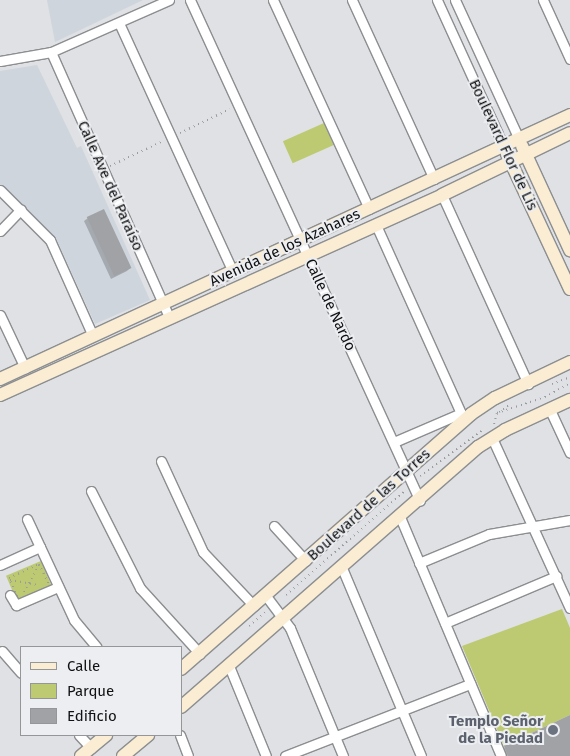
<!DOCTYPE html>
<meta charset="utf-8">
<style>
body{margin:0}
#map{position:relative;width:570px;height:756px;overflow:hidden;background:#dfe1e4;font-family:"Fira Sans",sans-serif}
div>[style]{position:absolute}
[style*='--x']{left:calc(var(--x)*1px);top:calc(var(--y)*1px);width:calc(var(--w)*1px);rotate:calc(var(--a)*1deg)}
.built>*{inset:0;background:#ced5dd}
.green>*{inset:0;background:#bdca71;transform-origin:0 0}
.shadow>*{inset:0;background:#0003}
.building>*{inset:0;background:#a0a2a5;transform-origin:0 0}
.path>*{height:2px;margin-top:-1px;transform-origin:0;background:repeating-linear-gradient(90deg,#999b9d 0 1px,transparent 0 5px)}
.roads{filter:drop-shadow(1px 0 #8c8e90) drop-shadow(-1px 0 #8c8e90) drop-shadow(0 1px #8c8e90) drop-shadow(0 -1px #8c8e90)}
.street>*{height:9px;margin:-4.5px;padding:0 4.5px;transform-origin:4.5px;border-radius:4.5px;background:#fff}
.secondary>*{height:12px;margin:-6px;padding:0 6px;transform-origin:6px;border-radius:6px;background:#faedd3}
.dots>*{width:14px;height:14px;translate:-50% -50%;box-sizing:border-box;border:2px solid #eceef1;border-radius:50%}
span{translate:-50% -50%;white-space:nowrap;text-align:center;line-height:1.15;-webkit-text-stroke:4px #eceef1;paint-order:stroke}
.street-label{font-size:15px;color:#101112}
.worship-label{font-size:15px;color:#5b616d;font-weight:700}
.right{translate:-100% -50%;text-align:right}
.legend{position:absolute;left:20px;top:646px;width:162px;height:90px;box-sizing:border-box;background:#eceef1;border:1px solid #949698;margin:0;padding:6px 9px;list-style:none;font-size:15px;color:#101112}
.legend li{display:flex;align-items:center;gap:10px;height:25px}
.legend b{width:25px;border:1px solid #949698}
</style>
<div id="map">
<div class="built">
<div style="clip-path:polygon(47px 0,143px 0,55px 42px)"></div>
<div style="clip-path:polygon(37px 65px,77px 148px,81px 146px,150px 300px,95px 324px,56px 238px,0 186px,0 71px)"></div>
</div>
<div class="green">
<div style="left:324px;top:123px;width:24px;height:45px;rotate:66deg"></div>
<div style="left:41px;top:561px;width:28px;height:38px;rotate:67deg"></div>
<div style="clip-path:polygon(562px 609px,570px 628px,570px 715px,504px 746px,462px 646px)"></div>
</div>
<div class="shadow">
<div style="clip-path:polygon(88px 218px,130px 268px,127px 271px,111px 279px,84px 221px)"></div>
<div style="clip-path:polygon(570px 716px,570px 756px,502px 756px,500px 752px,505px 747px)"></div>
</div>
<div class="building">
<div style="left:104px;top:209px;width:65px;height:19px;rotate:65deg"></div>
<div style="clip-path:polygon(570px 715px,570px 756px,508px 756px,504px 746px)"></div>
</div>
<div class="path">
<div style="--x:180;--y:133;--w:55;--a:-25.6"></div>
<div style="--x:110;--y:166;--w:59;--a:-25.3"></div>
<div style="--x:552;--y:384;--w:19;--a:-21"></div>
<div style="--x:499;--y:412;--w:14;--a:-36"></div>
<div style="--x:494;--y:424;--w:11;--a:-75"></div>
<div style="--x:497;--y:413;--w:51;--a:-18.4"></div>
<div style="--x:545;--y:397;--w:29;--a:-29"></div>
<div style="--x:420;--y:476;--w:79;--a:-36.3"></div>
<div style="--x:39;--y:564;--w:25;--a:64"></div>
<div style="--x:50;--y:587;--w:34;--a:156"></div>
<div style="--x:19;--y:601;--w:25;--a:-113"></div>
<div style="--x:9;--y:578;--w:33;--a:-25"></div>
<div style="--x:10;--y:580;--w:27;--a:10"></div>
<div style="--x:24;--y:592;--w:31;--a:-61"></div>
<div style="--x:286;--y:595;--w:158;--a:-41.2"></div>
<div style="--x:249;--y:626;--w:23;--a:-41"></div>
</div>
<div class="roads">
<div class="street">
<div style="--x:190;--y:0;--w:551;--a:65.34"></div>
<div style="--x:273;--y:0;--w:230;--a:65.3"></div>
<div style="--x:352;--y:0;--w:197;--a:65.4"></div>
<div style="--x:437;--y:0;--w:162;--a:65.5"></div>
<div style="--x:455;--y:0;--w:153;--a:65.3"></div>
<div style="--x:543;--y:0;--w:65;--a:65.4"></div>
<div style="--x:119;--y:23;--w:274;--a:65.4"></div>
<div style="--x:51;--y:52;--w:292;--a:66"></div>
<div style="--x:0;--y:61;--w:52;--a:-10"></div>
<div style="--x:51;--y:52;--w:129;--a:-23.8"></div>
<div style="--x:0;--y:190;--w:71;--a:45"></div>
<div style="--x:50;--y:240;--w:105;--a:65.9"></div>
<div style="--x:442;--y:195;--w:208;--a:65.5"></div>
<div style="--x:376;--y:225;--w:214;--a:65.7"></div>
<div style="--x:0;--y:231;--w:30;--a:-46"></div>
<div style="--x:0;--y:315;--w:59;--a:64.7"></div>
<div style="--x:550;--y:410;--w:47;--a:65.1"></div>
<div style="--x:492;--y:438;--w:187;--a:65.4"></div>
<div style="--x:394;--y:442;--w:73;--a:-23.4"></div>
<div style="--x:161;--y:461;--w:100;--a:65.2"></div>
<div style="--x:203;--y:552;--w:74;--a:46.6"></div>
<div style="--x:91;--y:491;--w:109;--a:63.2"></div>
<div style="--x:140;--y:588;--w:89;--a:47.7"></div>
<div style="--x:400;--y:517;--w:259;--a:67.1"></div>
<div style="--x:27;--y:519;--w:111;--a:65"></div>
<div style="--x:74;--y:620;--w:35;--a:50"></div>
<div style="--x:274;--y:526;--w:47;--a:47.6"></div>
<div style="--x:419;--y:563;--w:76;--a:-22.5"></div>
<div style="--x:489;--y:534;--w:82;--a:-9.8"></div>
<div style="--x:0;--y:565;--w:44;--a:-24.2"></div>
<div style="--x:342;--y:568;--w:204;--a:67.2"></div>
<div style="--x:10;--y:595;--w:12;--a:59"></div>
<div style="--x:16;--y:605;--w:46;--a:-23.2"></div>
<div style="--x:266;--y:596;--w:40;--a:53"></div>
<div style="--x:290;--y:628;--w:139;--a:67.5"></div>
<div style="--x:445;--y:623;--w:121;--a:-22.9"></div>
<div style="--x:2;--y:651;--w:29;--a:49"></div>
<div style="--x:229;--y:666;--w:97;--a:67.7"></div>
<div style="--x:79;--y:735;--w:18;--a:47"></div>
<div style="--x:180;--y:735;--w:22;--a:69"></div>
<div style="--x:285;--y:756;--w:199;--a:-21.3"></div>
</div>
<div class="secondary">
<div style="--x:522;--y:146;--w:115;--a:65.2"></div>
<div style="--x:507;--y:154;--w:149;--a:65"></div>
<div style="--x:0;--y:379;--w:628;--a:-24.85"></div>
<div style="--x:0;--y:395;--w:485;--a:-24.3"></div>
<div style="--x:442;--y:195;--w:142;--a:-25.8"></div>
<div style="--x:181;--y:669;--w:386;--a:-41.3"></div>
<div style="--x:471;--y:414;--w:29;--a:-34"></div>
<div style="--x:495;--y:398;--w:83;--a:-25.6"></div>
<div style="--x:181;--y:707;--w:395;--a:-41.2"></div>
<div style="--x:478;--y:447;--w:32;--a:-32"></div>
<div style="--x:505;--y:430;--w:72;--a:-24.8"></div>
<div style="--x:81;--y:756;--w:33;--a:-40"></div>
<div style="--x:123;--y:756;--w:33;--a:-40"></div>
</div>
</div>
<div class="dots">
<div style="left:553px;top:730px;background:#6b7280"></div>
</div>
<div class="street-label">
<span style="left:503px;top:145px;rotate:65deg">Boulevard Flor de Lis</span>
<span style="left:110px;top:186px;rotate:66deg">Calle Ave del Paraíso</span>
<span style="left:285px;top:248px;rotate:-25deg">Avenida de los Azahares</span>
<span style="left:330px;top:305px;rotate:65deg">Calle de Nardo</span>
<span style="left:369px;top:505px;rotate:-42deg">Boulevard de las Torres</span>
</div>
<div class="worship-label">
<span class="right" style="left:543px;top:730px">Templo Señor<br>de la Piedad</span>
</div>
<ul class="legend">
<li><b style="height:6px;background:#faedd3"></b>Calle</li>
<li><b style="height:14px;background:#bdca71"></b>Parque</li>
<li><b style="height:14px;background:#a0a2a5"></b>Edificio</li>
</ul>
</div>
